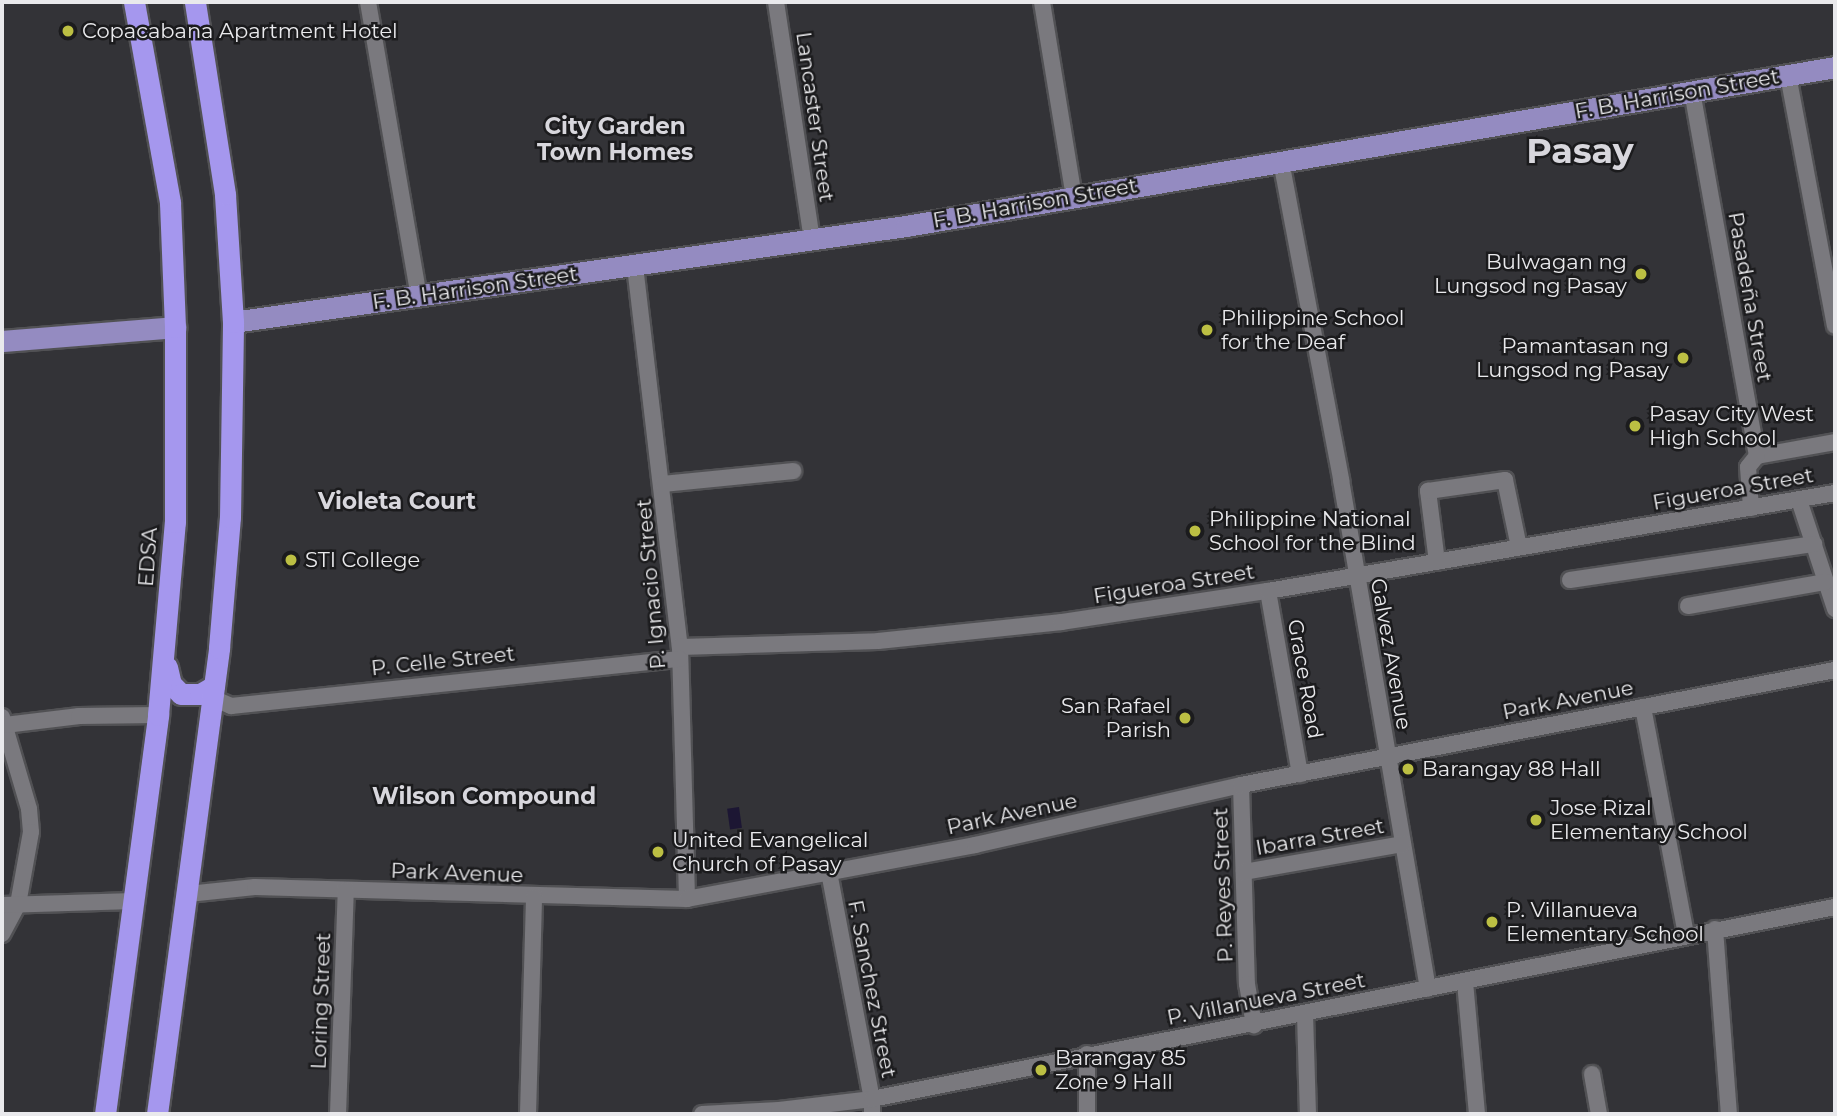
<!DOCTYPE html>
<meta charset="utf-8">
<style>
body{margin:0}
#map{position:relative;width:1837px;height:1116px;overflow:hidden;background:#333337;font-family:Montserrat,sans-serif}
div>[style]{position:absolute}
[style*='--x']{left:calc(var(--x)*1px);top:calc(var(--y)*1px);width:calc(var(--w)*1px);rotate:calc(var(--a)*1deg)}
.water>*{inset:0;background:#1c1633;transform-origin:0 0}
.roads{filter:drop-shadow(2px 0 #515154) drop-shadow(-2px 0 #515154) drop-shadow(0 2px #515154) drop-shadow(0 -2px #515154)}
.minor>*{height:16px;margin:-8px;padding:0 8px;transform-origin:8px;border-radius:8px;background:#7a797e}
.major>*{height:21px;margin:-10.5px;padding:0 10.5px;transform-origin:10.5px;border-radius:10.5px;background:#948bc1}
.highway>*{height:21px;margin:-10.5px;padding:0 10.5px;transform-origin:10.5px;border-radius:10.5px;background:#a597ee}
.dots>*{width:19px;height:19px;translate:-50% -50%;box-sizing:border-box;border:4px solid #1b1b1d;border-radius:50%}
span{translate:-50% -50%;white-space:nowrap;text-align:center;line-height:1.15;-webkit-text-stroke:5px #1b1b1d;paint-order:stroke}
.poi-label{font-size:21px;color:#e9e9ec}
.left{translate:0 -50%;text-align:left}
.right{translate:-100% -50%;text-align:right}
.street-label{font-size:21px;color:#e9e9ec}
.neighbourhood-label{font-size:23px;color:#d8d7dd;font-weight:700}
.town-label{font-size:35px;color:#d8d7dd;font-weight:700}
.frame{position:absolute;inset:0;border:4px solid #e9e9ec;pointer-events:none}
</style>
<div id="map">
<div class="water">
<div style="left:739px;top:807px;width:21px;height:12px;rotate:82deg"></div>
</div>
<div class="roads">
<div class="minor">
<div style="--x:368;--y:2;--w:298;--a:80.2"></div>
<div style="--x:776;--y:2;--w:240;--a:81.4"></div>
<div style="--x:1042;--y:2;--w:198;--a:80.7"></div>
<div style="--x:1788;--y:75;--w:255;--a:79.4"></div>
<div style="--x:1692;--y:91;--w:371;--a:79.9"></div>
<div style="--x:1281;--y:161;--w:325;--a:79.3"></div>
<div style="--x:1341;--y:480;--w:516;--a:80.3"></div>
<div style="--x:635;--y:266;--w:384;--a:83.3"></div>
<div style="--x:680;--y:647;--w:252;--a:88.4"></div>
<div style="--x:1757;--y:456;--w:79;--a:-10.2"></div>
<div style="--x:663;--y:484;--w:131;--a:-5.7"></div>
<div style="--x:1799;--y:500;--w:115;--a:71.7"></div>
<div style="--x:1751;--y:508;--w:41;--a:-94.2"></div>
<div style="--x:1748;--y:467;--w:14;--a:-51"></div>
<div style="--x:1437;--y:562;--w:72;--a:-97.2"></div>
<div style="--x:1428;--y:491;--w:78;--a:-8.1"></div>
<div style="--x:1505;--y:480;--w:68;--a:78.2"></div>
<div style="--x:1570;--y:580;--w:247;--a:-8.4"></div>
<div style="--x:1268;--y:591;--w:186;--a:80.1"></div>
<div style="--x:1688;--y:606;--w:140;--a:-9.9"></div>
<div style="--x:680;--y:647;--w:198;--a:-1.7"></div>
<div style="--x:878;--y:641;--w:185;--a:-5.9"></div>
<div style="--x:1062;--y:622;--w:208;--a:-8.6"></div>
<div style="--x:1268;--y:591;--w:575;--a:-9.81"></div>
<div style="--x:213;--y:698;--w:20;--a:24"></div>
<div style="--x:231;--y:706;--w:451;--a:-6"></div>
<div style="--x:1643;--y:707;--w:232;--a:79.3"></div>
<div style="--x:2;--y:717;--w:96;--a:73.6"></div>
<div style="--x:29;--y:809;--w:23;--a:85"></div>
<div style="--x:31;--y:832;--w:73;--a:100.2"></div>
<div style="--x:18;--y:904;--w:34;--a:118"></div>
<div style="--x:5;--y:725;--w:75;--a:-6.9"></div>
<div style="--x:79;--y:716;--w:79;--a:-0.7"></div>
<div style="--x:1241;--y:785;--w:199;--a:88.3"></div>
<div style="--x:1247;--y:984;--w:42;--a:80.3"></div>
<div style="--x:829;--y:872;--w:231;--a:79.3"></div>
<div style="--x:872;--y:1099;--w:15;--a:90"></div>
<div style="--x:1244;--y:872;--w:161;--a:-10"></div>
<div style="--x:188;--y:894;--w:67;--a:-6"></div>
<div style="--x:255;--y:887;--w:432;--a:1.6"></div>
<div style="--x:687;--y:899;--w:293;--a:-10.6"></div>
<div style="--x:975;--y:845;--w:273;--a:-12.7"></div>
<div style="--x:1241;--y:785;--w:605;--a:-10.96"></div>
<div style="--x:2;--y:905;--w:132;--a:-1.7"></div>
<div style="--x:1715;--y:929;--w:186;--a:85.7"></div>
<div style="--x:1465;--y:982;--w:133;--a:84.8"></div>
<div style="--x:1305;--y:1014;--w:100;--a:88.3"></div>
<div style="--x:1592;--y:1074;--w:41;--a:80.1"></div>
<div style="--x:338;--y:1114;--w:224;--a:-88"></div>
<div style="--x:528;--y:1114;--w:217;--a:-88.4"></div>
<div style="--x:702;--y:1114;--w:77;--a:-3"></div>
<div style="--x:779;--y:1110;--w:94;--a:-6.7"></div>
<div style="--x:872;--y:1099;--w:982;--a:-11.28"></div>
<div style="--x:1087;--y:1114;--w:60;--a:-90"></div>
</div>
<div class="major">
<div style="--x:233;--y:322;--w:680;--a:-8.12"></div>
<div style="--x:906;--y:226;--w:943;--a:-9.71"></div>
<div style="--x:2;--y:341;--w:174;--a:-4.6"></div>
</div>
<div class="highway">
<div style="--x:167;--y:667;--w:17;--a:77"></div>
<div style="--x:171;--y:684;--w:14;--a:45"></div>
<div style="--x:181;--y:694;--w:19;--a:0"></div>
<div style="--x:200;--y:694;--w:16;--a:-30"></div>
<div style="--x:105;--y:1114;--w:403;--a:-82.4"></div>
<div style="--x:158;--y:715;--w:194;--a:-85"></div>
<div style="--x:175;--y:522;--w:195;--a:-90"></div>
<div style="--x:175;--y:327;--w:125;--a:-92.3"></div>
<div style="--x:170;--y:202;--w:203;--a:-100.2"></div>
<div style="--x:157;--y:1114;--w:470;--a:-82.4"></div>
<div style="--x:219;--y:648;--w:131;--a:-85.2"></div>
<div style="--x:230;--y:517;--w:195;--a:-89.1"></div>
<div style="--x:233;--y:322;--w:128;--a:-93.6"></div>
<div style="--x:225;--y:194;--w:194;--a:-98.9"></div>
</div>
</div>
<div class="dots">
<div style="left:68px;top:31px;background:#bcbf43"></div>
<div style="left:1641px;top:274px;background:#bcbf43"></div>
<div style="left:1207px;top:330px;background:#bcbf43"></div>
<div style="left:1683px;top:358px;background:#bcbf43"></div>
<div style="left:1635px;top:426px;background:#bcbf43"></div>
<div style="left:1195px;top:531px;background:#bcbf43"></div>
<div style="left:291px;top:560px;background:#bcbf43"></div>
<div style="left:1185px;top:718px;background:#bcbf43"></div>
<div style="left:1408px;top:769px;background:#bcbf43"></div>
<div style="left:1536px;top:820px;background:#bcbf43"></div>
<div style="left:658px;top:852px;background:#bcbf43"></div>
<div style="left:1492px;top:922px;background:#bcbf43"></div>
<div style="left:1041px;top:1070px;background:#bcbf43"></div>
</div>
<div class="poi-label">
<span class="left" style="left:82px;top:31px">Copacabana Apartment Hotel</span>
<span class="right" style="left:1627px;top:274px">Bulwagan ng<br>Lungsod ng Pasay</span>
<span class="left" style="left:1221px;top:330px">Philippine School<br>for the Deaf</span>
<span class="right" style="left:1669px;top:358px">Pamantasan ng<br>Lungsod ng Pasay</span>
<span class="left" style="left:1649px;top:426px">Pasay City West<br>High School</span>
<span class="left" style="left:1209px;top:531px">Philippine National<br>School for the Blind</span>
<span class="left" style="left:305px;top:560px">STI College</span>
<span class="right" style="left:1171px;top:718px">San Rafael<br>Parish</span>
<span class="left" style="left:1422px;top:769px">Barangay 88 Hall</span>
<span class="left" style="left:1550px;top:820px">Jose Rizal<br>Elementary School</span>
<span class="left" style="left:672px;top:852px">United Evangelical<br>Church of Pasay</span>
<span class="left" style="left:1506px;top:922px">P. Villanueva<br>Elementary School</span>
<span class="left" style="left:1055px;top:1070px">Barangay 85<br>Zone 9 Hall</span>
</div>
<div class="street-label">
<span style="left:1677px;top:94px;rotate:-10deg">F. B. Harrison Street</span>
<span style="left:815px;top:117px;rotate:82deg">Lancaster Street</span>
<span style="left:1035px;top:203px;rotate:-10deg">F. B. Harrison Street</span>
<span style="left:475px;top:288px;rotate:-8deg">F. B. Harrison Street</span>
<span style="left:1750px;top:297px;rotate:80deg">Pasadeña Street</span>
<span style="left:1733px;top:489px;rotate:-10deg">Figueroa Street</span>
<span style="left:148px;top:557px;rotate:-86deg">EDSA</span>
<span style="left:651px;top:584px;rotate:-95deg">P. Ignacio Street</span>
<span style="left:1174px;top:584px;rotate:-9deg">Figueroa Street</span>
<span style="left:1391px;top:654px;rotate:80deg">Galvez Avenue</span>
<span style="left:443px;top:661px;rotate:-6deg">P. Celle Street</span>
<span style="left:1305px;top:679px;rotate:80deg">Grace Road</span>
<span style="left:1568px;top:700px;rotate:-11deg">Park Avenue</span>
<span style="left:1012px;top:814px;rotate:-12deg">Park Avenue</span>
<span style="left:1320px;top:837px;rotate:-10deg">Ibarra Street</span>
<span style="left:457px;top:873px;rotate:2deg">Park Avenue</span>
<span style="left:1223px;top:885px;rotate:-92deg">P. Reyes Street</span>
<span style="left:872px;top:989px;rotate:79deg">F. Sanchez Street</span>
<span style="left:1266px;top:999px;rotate:-11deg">P. Villanueva Street</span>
<span style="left:321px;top:1001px;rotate:-88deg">Loring Street</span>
</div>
<div class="neighbourhood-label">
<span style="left:615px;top:139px">City Garden<br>Town Homes</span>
<span style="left:397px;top:501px">Violeta Court</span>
<span style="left:484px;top:796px">Wilson Compound</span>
</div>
<div class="town-label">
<span style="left:1580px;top:151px">Pasay</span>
</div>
<div class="frame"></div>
</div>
